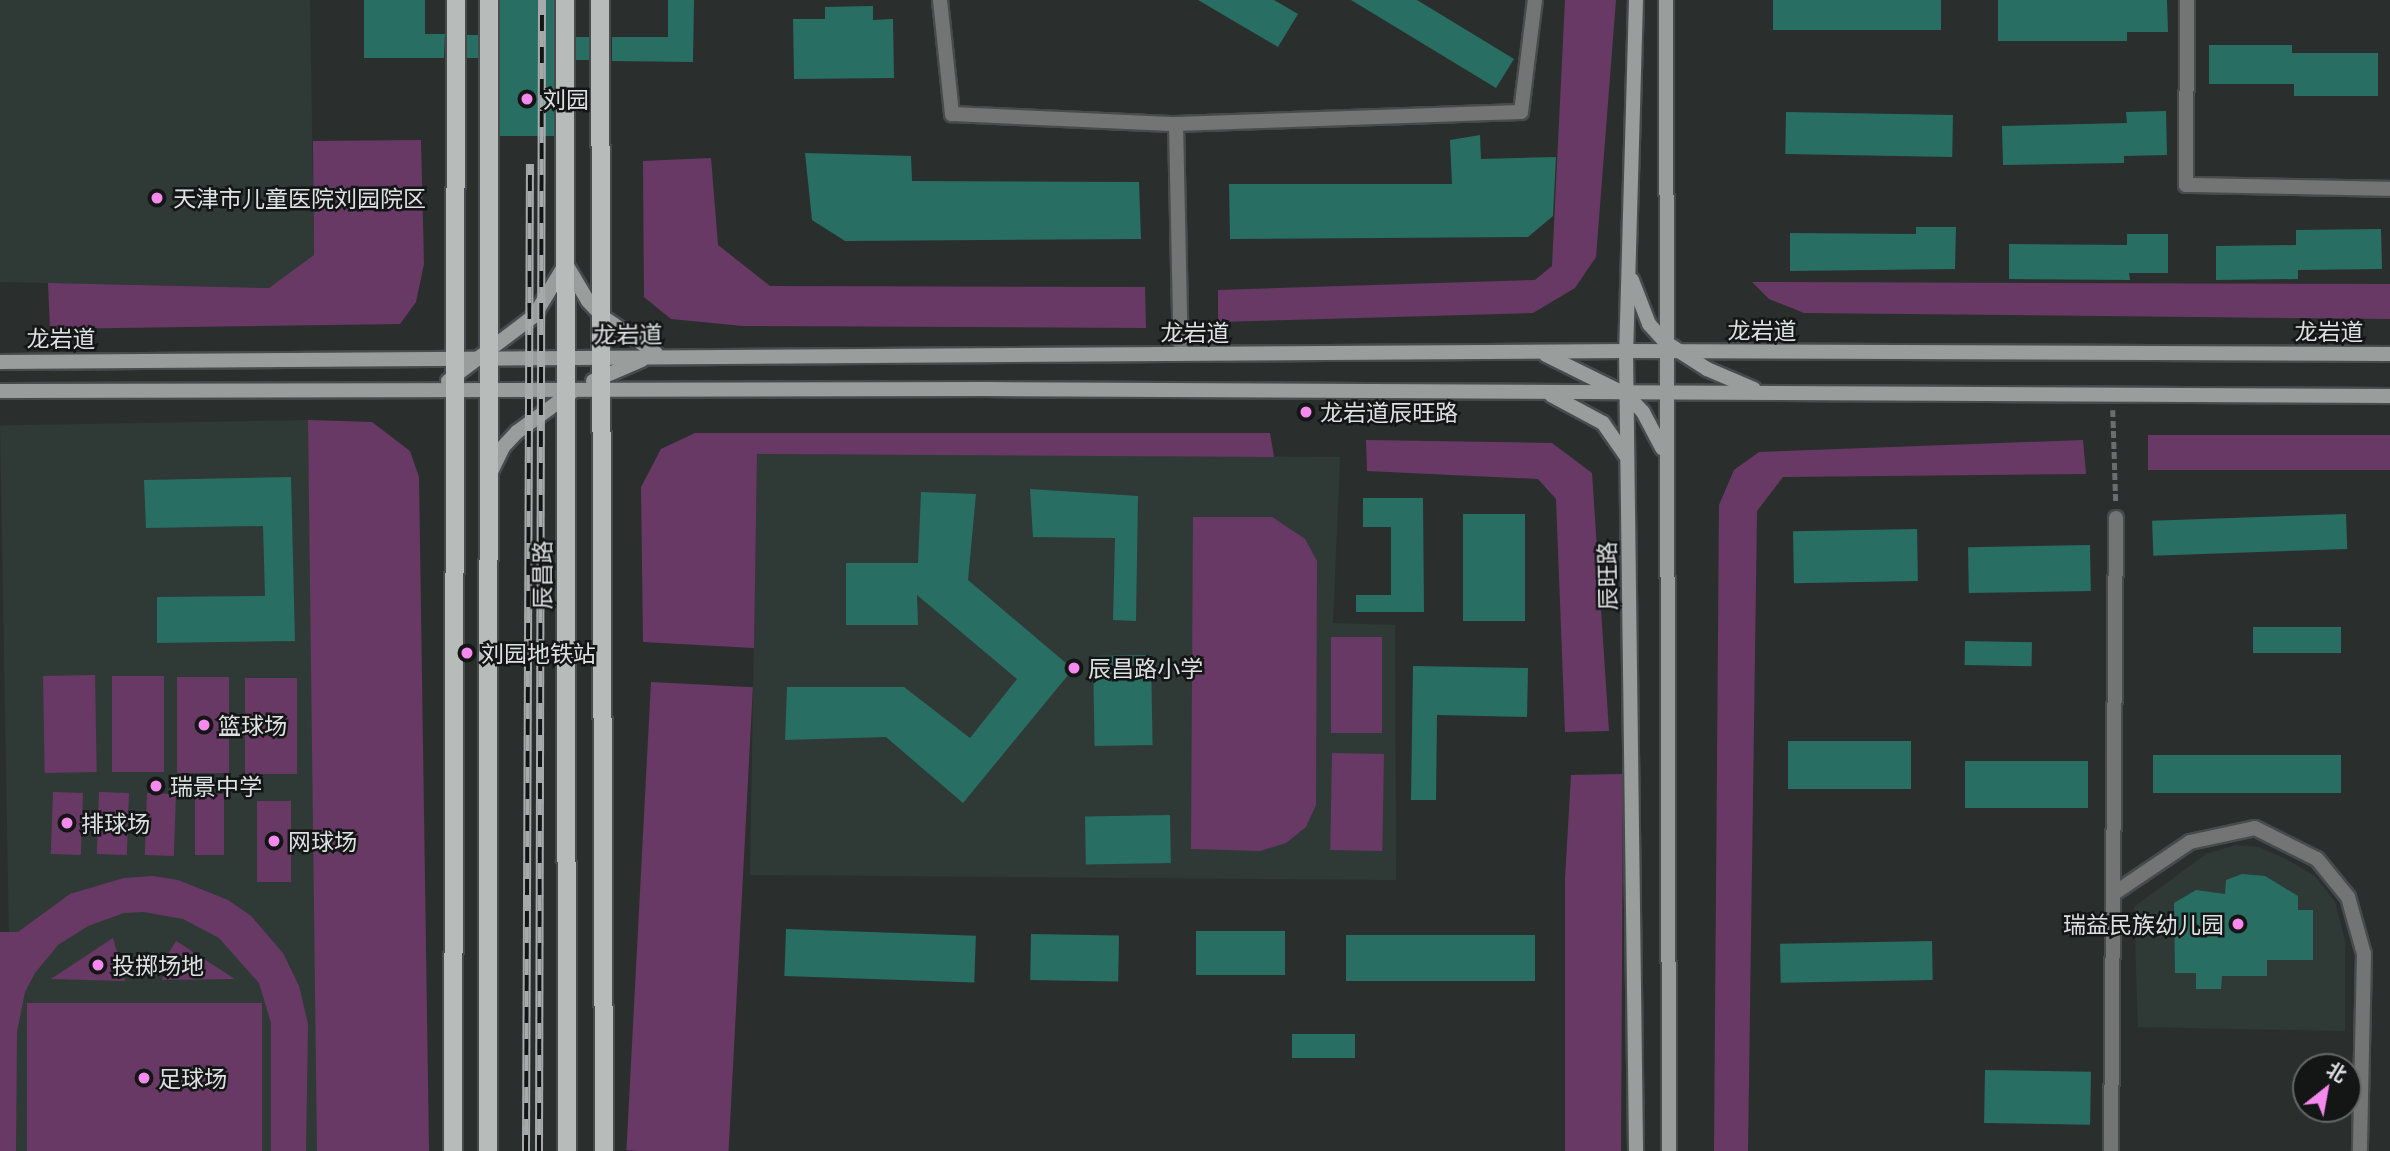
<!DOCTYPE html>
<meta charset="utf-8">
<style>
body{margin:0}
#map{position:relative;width:2390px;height:1151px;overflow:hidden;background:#2a2f2e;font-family:Barlow,"Noto Sans SC",sans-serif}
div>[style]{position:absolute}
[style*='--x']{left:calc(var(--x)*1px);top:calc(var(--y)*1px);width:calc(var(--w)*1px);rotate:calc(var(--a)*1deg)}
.built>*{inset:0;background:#2f3a37;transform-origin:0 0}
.green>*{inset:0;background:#693966;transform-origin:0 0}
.building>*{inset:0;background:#286e62;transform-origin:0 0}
.path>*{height:4.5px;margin-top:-2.25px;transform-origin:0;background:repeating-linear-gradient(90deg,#6a6e6e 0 7px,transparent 0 10.5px)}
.roads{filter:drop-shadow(2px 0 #474b4b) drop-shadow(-2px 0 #474b4b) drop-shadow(0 2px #474b4b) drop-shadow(0 -2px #474b4b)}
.lane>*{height:14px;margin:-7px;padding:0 7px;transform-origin:7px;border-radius:7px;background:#727574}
.secondary>*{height:14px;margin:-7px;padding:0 7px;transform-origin:7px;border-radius:7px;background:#999d9c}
.primary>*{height:18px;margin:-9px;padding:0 9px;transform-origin:9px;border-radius:9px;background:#b7bcbb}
.rail>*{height:8px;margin-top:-4px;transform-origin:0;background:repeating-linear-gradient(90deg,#141616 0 16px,#a6aaaa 0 32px);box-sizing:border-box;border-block:2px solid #a6aaaa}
.dots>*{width:19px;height:19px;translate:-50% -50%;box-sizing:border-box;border:4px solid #141616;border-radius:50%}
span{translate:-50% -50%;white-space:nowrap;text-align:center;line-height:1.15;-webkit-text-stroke:5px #141616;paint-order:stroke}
.poi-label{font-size:23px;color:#dee1e1}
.left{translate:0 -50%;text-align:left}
.right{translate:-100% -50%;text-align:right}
.street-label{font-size:23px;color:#dee1e1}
.north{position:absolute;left:2292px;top:1053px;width:70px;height:70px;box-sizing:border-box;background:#141616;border:2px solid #656767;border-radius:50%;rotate:31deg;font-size:19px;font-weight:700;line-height:28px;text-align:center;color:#dee1e1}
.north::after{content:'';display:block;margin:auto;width:24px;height:32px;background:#f589ee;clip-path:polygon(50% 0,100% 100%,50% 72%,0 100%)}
</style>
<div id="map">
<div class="built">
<div style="clip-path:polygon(0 0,310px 0,314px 255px,269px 288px,0 282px)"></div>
<div style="left:308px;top:420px;width:731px;height:308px;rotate:89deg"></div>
<div style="clip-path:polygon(757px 454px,1340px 457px,1333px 623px,1395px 625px,1396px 880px,750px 875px)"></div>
<div style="clip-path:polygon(2236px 845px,2258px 847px,2286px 859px,2315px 876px,2335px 902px,2345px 941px,2345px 1031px,2138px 1027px,2134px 907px,2206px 854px)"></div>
</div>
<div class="green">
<div style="clip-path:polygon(1565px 0,1616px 0,1596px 257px,1575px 288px,1533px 313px,1218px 322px,1218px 290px,1535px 280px,1552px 266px)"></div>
<div style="clip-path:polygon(421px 140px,424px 264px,416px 302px,400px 324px,50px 329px,48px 283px,269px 288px,314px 255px,313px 141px)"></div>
<div style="clip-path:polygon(711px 158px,718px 245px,770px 286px,1145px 287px,1146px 328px,743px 326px,671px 319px,644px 297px,643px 161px)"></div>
<div style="clip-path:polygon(1752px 282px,2390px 284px,2390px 319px,1804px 313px,1769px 299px)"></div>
<div style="clip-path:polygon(308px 420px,372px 422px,410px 451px,419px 477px,429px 1151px,317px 1151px)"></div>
<div style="clip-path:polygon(695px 433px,1270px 433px,1274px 457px,757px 454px,754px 648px,643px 642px,641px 487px,661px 449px)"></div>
<div style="left:2390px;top:435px;width:35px;height:242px;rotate:90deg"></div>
<div style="clip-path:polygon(1366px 440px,1552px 443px,1592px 473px,1609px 731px,1565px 732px,1556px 499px,1538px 479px,1367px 471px)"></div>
<div style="clip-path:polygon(2083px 440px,2086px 474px,1783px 477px,1757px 511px,1748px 1151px,1714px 1151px,1719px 505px,1734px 470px,1759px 452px)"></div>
<div style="clip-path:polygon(1193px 517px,1272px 517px,1305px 539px,1317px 561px,1316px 805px,1306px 827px,1286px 843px,1260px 851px,1191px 849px)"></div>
<div style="left:1331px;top:637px;width:51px;height:96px"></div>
<div style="left:95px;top:675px;width:97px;height:52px;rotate:89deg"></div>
<div style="left:112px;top:676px;width:52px;height:96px"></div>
<div style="left:177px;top:677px;width:52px;height:96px"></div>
<div style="left:245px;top:678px;width:52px;height:96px"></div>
<div style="left:651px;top:682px;width:102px;height:469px;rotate:3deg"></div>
<div style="left:1332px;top:753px;width:52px;height:97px;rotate:1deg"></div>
<div style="clip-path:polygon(1623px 774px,1621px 1151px,1565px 1151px,1565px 879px,1571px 775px)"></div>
<div style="left:53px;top:792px;width:30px;height:62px;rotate:2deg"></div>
<div style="left:99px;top:792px;width:30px;height:62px;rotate:2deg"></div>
<div style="left:147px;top:793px;width:29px;height:62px;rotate:2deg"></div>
<div style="left:195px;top:794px;width:29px;height:61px"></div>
<div style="left:257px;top:801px;width:34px;height:81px"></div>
<div style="clip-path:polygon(153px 876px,178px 880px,228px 900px,251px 916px,283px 953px,299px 986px,308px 1024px,306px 1151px,271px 1151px,271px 1023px,259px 983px,219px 938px,183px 919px,144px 912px,124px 913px,88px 926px,58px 945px,35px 973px,25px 992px,17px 1032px,16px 1151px,0 1151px,0 932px,18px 932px,70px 894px,124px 878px)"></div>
<div style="clip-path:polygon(113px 938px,125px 981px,51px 979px)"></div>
<div style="clip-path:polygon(176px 941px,235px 979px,162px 980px,165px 959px)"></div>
<div style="left:27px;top:1003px;width:235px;height:148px"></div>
</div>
<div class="building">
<div style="clip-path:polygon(364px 0,425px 0,425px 34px,445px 34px,444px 58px,364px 58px)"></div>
<div style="left:500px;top:0;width:54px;height:136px"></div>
<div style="clip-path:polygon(668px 0,694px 0,693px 62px,612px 61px,612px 37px,668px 37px)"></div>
<div style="clip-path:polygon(1198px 0,1274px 0,1298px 14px,1278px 47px)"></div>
<div style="clip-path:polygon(1351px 0,1417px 0,1514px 59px,1496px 88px)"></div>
<div style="left:1773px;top:0;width:168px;height:30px"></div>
<div style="clip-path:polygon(1998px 0,2167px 0,2168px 32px,2127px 32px,2127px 41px,1998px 41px)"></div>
<div style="clip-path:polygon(873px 6px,873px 20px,893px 19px,894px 78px,794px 79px,793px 19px,825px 19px,825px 7px)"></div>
<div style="left:467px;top:35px;width:11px;height:23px"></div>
<div style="left:576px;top:37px;width:13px;height:23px"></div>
<div style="clip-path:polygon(2209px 45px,2292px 45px,2292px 53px,2378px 53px,2378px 96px,2294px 96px,2294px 84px,2209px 84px)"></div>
<div style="clip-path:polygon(2166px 111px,2167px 155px,2124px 156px,2124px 163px,2003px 165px,2002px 126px,2127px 123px,2126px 112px)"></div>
<div style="left:1786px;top:112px;width:167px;height:42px;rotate:1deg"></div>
<div style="clip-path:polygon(1480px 135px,1481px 159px,1556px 157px,1553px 216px,1528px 237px,1230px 239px,1229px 184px,1452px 184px,1450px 140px)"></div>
<div style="clip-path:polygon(805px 153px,911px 156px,912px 181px,1139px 182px,1141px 239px,845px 241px,812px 220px)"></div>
<div style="clip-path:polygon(1916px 227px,1956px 227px,1955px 269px,1790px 271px,1790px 233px,1916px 234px)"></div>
<div style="clip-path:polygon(2381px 229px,2382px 269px,2298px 270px,2298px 279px,2216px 280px,2216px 246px,2296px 245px,2296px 230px)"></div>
<div style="clip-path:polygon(2127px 234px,2168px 234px,2168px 273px,2129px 273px,2130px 280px,2009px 279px,2009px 244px,2127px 245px)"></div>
<div style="clip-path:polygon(291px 477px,295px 641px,157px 643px,157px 597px,265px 596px,263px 526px,146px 528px,144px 480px)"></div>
<div style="clip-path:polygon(1030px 489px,1138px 496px,1136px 621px,1113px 620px,1115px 538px,1033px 537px)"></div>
<div style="clip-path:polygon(921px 492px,976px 494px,968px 580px,1073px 669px,963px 803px,886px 737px,785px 740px,787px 687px,904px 687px,970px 738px,1017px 679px,917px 595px,918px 625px,846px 625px,846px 563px,918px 563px)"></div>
<div style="clip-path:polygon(1363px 498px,1423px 498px,1424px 612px,1356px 612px,1356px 595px,1391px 595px,1391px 527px,1363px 527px)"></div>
<div style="left:1463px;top:514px;width:62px;height:107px"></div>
<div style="left:2346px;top:514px;width:35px;height:194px;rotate:88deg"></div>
<div style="left:1917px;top:529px;width:52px;height:124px;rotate:89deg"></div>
<div style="left:2090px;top:545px;width:46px;height:122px;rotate:89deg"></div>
<div style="left:2253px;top:627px;width:88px;height:26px"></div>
<div style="left:1965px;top:641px;width:67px;height:24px;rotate:1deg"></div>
<div style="left:1151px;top:655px;width:90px;height:58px;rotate:89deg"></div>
<div style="clip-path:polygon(1413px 666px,1528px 668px,1527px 717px,1437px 715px,1436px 800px,1411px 800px)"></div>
<div style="left:1788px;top:741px;width:123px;height:48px"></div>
<div style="left:2153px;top:755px;width:188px;height:38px"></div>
<div style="left:1965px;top:761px;width:123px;height:47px"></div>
<div style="left:1170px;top:815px;width:48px;height:85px;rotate:89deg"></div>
<div style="clip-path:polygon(2242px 874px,2265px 876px,2298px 896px,2298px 910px,2313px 910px,2313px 960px,2267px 960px,2267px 976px,2222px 976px,2221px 989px,2196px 989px,2196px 973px,2175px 973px,2174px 903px,2196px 890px,2225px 894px,2226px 880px)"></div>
<div style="left:786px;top:929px;width:190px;height:47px;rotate:2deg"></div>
<div style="left:1285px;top:931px;width:44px;height:89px;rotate:90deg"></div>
<div style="left:1031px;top:934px;width:88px;height:46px;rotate:1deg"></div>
<div style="left:1346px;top:935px;width:189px;height:46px"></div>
<div style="left:1932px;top:941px;width:39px;height:152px;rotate:89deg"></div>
<div style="left:1355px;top:1034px;width:24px;height:63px;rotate:90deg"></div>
<div style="left:1985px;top:1070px;width:106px;height:53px;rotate:1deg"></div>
</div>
<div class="path">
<div style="--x:2113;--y:410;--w:93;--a:88.2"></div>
</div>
<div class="roads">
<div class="lane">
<div style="--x:940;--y:0;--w:115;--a:84"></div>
<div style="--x:952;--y:114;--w:224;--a:2.6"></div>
<div style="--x:1176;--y:124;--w:345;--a:-2"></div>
<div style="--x:1521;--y:112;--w:113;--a:-82.9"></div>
<div style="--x:2187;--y:0;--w:185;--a:90.3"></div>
<div style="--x:2186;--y:185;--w:204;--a:1.1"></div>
<div style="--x:1176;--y:124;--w:230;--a:88.8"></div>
<div style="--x:2113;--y:894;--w:93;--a:-34"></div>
<div style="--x:2190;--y:842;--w:66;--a:-12.2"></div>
<div style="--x:2255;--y:828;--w:69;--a:26.6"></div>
<div style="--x:2317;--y:859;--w:49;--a:50.8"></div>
<div style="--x:2348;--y:897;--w:59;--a:74.3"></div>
<div style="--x:2364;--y:954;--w:197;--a:91.2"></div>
<div style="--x:2111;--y:1151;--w:633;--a:-89.55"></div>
</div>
<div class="secondary">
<div style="--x:1636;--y:0;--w:351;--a:91.6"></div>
<div style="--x:1626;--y:351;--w:800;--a:89.28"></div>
<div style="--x:1666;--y:0;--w:1151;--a:89.85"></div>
<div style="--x:566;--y:264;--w:43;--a:59.3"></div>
<div style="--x:588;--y:301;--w:22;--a:47"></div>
<div style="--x:603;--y:317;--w:64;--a:34.2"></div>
<div style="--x:1632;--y:280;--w:47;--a:68.9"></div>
<div style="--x:1649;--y:324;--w:24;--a:48"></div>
<div style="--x:1665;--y:342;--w:50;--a:32.7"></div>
<div style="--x:1707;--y:369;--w:51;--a:23.1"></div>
<div style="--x:1546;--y:355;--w:90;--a:26.3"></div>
<div style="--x:1627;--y:395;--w:23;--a:47"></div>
<div style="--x:1643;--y:412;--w:41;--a:62.2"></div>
<div style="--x:0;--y:362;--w:1626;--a:-0.39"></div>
<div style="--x:1626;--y:351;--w:764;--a:0.22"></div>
<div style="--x:448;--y:381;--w:108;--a:-37.1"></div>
<div style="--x:534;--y:316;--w:60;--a:-58.7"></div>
<div style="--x:593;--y:381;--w:53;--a:-23.2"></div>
<div style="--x:0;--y:391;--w:986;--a:-0.12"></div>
<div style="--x:986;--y:389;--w:1404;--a:0.29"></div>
<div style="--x:1551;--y:395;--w:59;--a:28.3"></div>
<div style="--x:1603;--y:423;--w:39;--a:55"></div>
<div style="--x:490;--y:474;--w:30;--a:-64"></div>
<div style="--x:503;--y:447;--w:21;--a:-47"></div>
<div style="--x:517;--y:432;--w:68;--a:-36"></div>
</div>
<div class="primary">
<div style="--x:565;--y:0;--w:1151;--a:89.9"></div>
<div style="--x:600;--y:0;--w:1151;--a:89.8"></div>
<div style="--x:453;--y:1151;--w:1151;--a:-89.85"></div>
<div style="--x:488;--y:1151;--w:1151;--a:-89.95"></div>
</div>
</div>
<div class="rail">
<div style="--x:526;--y:1151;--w:987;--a:-89.77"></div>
<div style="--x:539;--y:1151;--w:1151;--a:-89.85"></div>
</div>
<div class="dots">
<div style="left:527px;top:99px;background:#f589ee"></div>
<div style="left:157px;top:198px;background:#f589ee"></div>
<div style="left:1306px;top:412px;background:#f589ee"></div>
<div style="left:467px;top:653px;background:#f589ee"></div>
<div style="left:1074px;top:668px;background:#f589ee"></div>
<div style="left:204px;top:725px;background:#f589ee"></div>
<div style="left:156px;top:786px;background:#f589ee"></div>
<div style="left:67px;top:823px;background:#f589ee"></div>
<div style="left:274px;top:841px;background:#f589ee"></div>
<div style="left:2238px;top:924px;background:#f589ee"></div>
<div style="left:98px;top:965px;background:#f589ee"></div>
<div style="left:144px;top:1078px;background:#f589ee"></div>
</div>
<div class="poi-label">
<span class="left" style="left:543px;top:99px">刘园</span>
<span class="left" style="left:173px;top:198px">天津市儿童医院刘园院区</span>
<span class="left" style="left:1320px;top:412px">龙岩道辰旺路</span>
<span class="left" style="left:481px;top:653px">刘园地铁站</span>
<span class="left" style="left:1088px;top:668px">辰昌路小学</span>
<span class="left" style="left:218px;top:725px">篮球场</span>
<span class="left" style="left:170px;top:786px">瑞景中学</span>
<span class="left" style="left:81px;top:823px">排球场</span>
<span class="left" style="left:288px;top:841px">网球场</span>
<span class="right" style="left:2224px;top:924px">瑞益民族幼儿园</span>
<span class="left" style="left:112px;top:965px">投掷场地</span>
<span class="left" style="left:158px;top:1078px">足球场</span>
</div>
<div class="street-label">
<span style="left:1762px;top:330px">龙岩道</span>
<span style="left:2329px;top:331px">龙岩道</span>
<span style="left:1195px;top:332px">龙岩道</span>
<span style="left:628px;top:334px;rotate:-1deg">龙岩道</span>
<span style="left:61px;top:338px">龙岩道</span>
<span style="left:542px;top:575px;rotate:-90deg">辰昌路</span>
<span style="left:1607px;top:576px;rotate:-91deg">辰旺路</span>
</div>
<div class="north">北</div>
</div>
